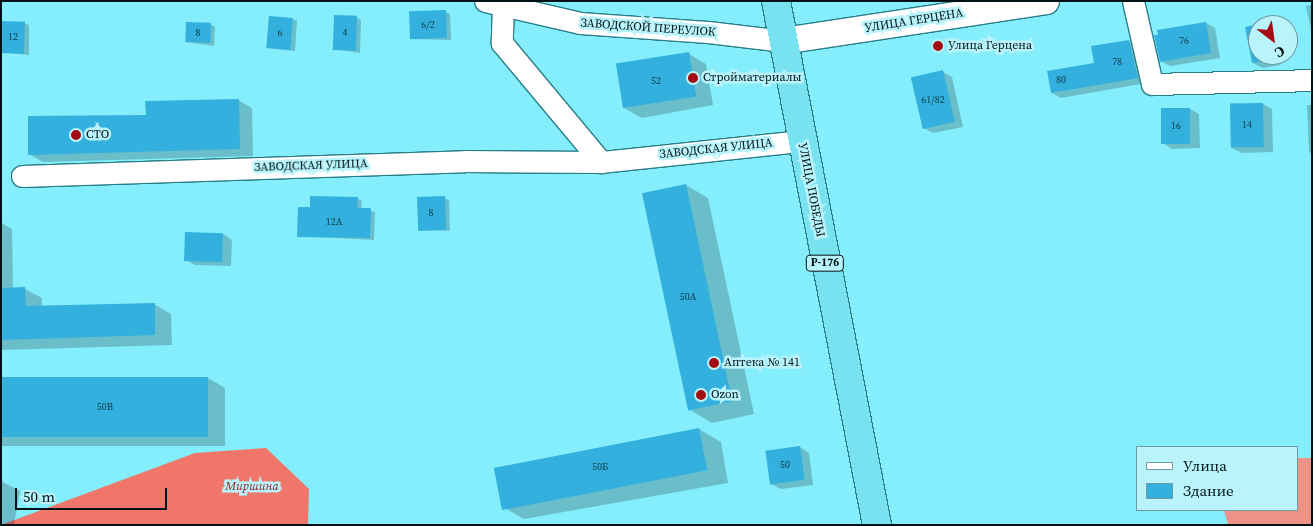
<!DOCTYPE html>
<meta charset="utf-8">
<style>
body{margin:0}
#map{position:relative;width:1313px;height:526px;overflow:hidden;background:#84eefc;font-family:"Source Serif 4",serif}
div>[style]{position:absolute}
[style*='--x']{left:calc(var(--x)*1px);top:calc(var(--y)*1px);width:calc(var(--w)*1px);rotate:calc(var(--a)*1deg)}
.green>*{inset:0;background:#ec9287}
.forest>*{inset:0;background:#f1766a}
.shadow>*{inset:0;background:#0003}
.building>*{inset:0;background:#33b0dd;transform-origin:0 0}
.roads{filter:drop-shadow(1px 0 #297d87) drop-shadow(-1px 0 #297d87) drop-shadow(0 1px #297d87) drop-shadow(0 -1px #297d87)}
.minor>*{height:21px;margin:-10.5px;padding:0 10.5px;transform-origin:10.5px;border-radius:10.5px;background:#fff}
.tertiary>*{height:26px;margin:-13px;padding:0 13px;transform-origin:13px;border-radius:13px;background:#fff}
.trunk>*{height:28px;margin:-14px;padding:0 14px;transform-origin:14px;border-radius:14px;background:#78e2f0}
.dots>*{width:14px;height:14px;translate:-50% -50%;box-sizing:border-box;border:2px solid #b9f4fc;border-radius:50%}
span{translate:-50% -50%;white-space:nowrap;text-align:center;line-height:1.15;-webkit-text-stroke:5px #b9f4fc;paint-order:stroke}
.number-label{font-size:10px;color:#0d3a47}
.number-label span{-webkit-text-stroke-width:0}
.shield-label span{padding:1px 4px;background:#b9f4fc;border:1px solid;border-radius:4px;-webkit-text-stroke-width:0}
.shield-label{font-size:11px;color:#001215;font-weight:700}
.street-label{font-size:12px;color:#001215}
.poi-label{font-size:12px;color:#001215}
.left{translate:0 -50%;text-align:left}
.park-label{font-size:12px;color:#8c1d1a;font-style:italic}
.frame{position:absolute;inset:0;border:2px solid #001215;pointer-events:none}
.legend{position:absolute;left:1136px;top:446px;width:162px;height:65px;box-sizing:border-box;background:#b9f4fc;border:1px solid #6f9aa0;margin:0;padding:6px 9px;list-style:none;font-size:15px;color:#001215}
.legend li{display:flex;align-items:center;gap:10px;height:25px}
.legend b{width:25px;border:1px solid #6f9aa0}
.north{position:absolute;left:1248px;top:15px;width:50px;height:50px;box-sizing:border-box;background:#b9f4fc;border:1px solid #6f9aa0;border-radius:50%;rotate:150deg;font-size:14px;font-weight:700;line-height:20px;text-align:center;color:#001215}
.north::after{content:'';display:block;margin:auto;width:18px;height:22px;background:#a40c13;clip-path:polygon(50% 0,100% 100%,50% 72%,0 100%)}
.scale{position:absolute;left:15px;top:488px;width:152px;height:22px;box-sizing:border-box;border:2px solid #001215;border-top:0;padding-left:6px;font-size:15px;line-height:18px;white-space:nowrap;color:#001215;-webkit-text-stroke:4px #b9f4fc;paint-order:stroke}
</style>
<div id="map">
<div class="green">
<div style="clip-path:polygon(1297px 458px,1312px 458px,1312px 525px,1228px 525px,1224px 510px,1297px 510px)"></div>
</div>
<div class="forest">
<div style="clip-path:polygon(266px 448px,309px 489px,308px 525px,1px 525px,195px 453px)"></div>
</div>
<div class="shadow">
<div style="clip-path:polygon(1312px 5px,1312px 34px,1306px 6px)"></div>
<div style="clip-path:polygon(446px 12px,450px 14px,451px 40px,411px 39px)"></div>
<div style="clip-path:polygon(356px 17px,361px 20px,360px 53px,334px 49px)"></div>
<div style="clip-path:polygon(293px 19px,297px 21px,295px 51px,268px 48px)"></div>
<div style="clip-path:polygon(24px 23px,29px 25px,29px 55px,1px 52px)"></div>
<div style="clip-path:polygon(1206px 23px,1215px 28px,1220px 58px,1170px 66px,1161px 61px)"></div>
<div style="clip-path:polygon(210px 24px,215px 27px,214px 46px,186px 42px)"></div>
<div style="clip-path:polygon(1258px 25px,1258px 55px,1278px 55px,1280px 65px,1263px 68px,1253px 63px,1246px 28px)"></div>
<div style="clip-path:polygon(1129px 41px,1138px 46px,1146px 83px,1061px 98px,1052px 93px)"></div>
<div style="clip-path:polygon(689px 54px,706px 64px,713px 105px,642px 118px,624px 108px)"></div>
<div style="clip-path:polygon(943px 72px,952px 77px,963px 127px,933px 133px,924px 128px)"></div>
<div style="clip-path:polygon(238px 100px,252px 108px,253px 156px,43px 162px,29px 154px,147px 116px)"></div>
<div style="clip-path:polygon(1263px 104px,1272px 109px,1273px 152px,1242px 153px,1232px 148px,1231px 105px)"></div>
<div style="clip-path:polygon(1307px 105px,1312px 105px,1312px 154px,1309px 152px)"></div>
<div style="clip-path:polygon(1190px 109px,1199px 114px,1200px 148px,1172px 149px,1163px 143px)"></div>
<div style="clip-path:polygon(686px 185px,708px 198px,754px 414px,712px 423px,690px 410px)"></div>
<div style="clip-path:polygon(357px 198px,362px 201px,361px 209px,375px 212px,374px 240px,298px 236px)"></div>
<div style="clip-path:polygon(445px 198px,449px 200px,450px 231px,418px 229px)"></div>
<div style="clip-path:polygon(1px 223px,12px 229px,13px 289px,25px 289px,42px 298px,42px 307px,154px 304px,171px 314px,172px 345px,1px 350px)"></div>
<div style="clip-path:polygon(223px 234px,232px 240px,231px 266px,195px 265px,186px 260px)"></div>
<div style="clip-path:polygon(208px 378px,225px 388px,225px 446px,1px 446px,1px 379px)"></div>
<div style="clip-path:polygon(699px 429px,721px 442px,728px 483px,524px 519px,501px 506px)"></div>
<div style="clip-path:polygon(800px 447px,809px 453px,813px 485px,781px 489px,771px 484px)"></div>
<div style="clip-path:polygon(1px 481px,20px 491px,14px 525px,1px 525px)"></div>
</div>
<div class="building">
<div style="left:446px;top:10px;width:28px;height:37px;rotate:88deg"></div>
<div style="left:334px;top:15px;width:23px;height:35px;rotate:2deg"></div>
<div style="left:269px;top:16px;width:24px;height:32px;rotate:5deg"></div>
<div style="left:1px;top:21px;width:24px;height:32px;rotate:2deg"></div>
<div style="left:186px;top:22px;width:25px;height:20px;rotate:2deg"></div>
<div style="clip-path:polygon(1206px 22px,1211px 53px,1160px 62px,1154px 35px,1158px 35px,1157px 30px)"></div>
<div style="clip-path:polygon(1264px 23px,1258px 25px,1258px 55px,1271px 55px,1272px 60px,1252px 63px,1245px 27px)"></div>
<div style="clip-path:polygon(1129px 40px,1138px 78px,1051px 93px,1047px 71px,1094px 63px,1091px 46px)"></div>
<div style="left:689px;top:52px;width:45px;height:74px;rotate:81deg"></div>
<div style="left:943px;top:70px;width:53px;height:33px;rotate:77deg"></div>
<div style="clip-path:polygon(239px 99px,240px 149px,28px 155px,28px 116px,146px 115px,145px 101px)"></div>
<div style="left:1263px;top:103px;width:44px;height:33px;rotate:89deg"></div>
<div style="left:1161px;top:108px;width:29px;height:36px"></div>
<div style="left:686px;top:184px;width:222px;height:45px;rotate:78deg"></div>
<div style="clip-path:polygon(310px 196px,358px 197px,357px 208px,371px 208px,370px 238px,297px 237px,298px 207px,310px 207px)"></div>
<div style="left:445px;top:196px;width:34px;height:28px;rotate:88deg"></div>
<div style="left:185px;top:232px;width:38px;height:29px;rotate:2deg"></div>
<div style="clip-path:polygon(25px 287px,26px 306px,155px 303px,155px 335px,1px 340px,1px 288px)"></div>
<div style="left:1px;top:377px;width:207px;height:60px"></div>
<div style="left:699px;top:428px;width:43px;height:209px;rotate:79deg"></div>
<div style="left:800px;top:446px;width:34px;height:35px;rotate:82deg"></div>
</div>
<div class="roads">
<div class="minor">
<div style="--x:485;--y:1;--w:98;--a:13"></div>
<div style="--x:580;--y:23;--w:128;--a:4"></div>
<div style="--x:708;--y:32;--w:76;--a:6.8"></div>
<div style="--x:1133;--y:1;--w:85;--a:77.1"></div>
<div style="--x:1152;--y:84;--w:160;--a:-1.4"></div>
<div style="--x:503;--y:5;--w:38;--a:92"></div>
<div style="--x:502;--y:43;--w:155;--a:50.2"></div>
<div style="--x:22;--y:176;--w:443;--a:-1.9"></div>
<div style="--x:465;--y:161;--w:136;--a:0.4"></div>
<div style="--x:601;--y:162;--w:201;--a:-6"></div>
</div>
<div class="tertiary">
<div style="--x:783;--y:41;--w:266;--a:-8.6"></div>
</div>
<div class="trunk">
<div style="--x:776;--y:1;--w:534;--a:79.09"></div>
</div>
</div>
<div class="dots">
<div style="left:938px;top:46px;background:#a40c13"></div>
<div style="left:693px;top:78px;background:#a40c13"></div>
<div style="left:76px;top:135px;background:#a40c13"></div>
<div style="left:714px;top:363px;background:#a40c13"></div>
<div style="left:701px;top:395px;background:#a40c13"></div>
</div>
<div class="number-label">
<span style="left:428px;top:25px">6/2</span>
<span style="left:198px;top:33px">8</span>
<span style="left:280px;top:33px">6</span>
<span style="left:345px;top:33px">4</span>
<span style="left:13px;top:37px">12</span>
<span style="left:1184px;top:41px">76</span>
<span style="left:1117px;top:62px">78</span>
<span style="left:1061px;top:80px">80</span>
<span style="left:656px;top:81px">52</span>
<span style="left:933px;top:100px">61/82</span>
<span style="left:1247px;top:125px">14</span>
<span style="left:1176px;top:126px">16</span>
<span style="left:431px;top:213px">8</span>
<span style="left:334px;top:222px">12А</span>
<span style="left:688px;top:297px">50А</span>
<span style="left:105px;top:407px">50В</span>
<span style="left:785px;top:465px">50</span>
<span style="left:600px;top:467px">50Б</span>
</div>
<div class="shield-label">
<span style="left:825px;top:263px">Р-176</span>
</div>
<div class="street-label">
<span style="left:914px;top:21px;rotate:-9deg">УЛИЦА ГЕРЦЕНА</span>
<span style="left:648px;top:28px;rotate:4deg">ЗАВОДСКОЙ ПЕРЕУЛОК</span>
<span style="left:716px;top:149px;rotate:-6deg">ЗАВОДСКАЯ УЛИЦА</span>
<span style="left:311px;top:166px;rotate:-2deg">ЗАВОДСКАЯ УЛИЦА</span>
<span style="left:811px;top:190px;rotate:79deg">УЛИЦА ПОБЕДЫ</span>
</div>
<div class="poi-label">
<span class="left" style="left:948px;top:46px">Улица Герцена</span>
<span class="left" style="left:703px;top:78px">Стройматериалы</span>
<span class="left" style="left:86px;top:135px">СТО</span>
<span class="left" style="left:724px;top:363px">Аптека № 141</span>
<span class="left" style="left:711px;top:395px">Ozon</span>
</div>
<div class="park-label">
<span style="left:252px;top:487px">Миршина</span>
</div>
<div class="frame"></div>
<ul class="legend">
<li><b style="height:6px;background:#fff"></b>Улица</li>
<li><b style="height:14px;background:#33b0dd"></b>Здание</li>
</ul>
<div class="north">С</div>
<div class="scale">50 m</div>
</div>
